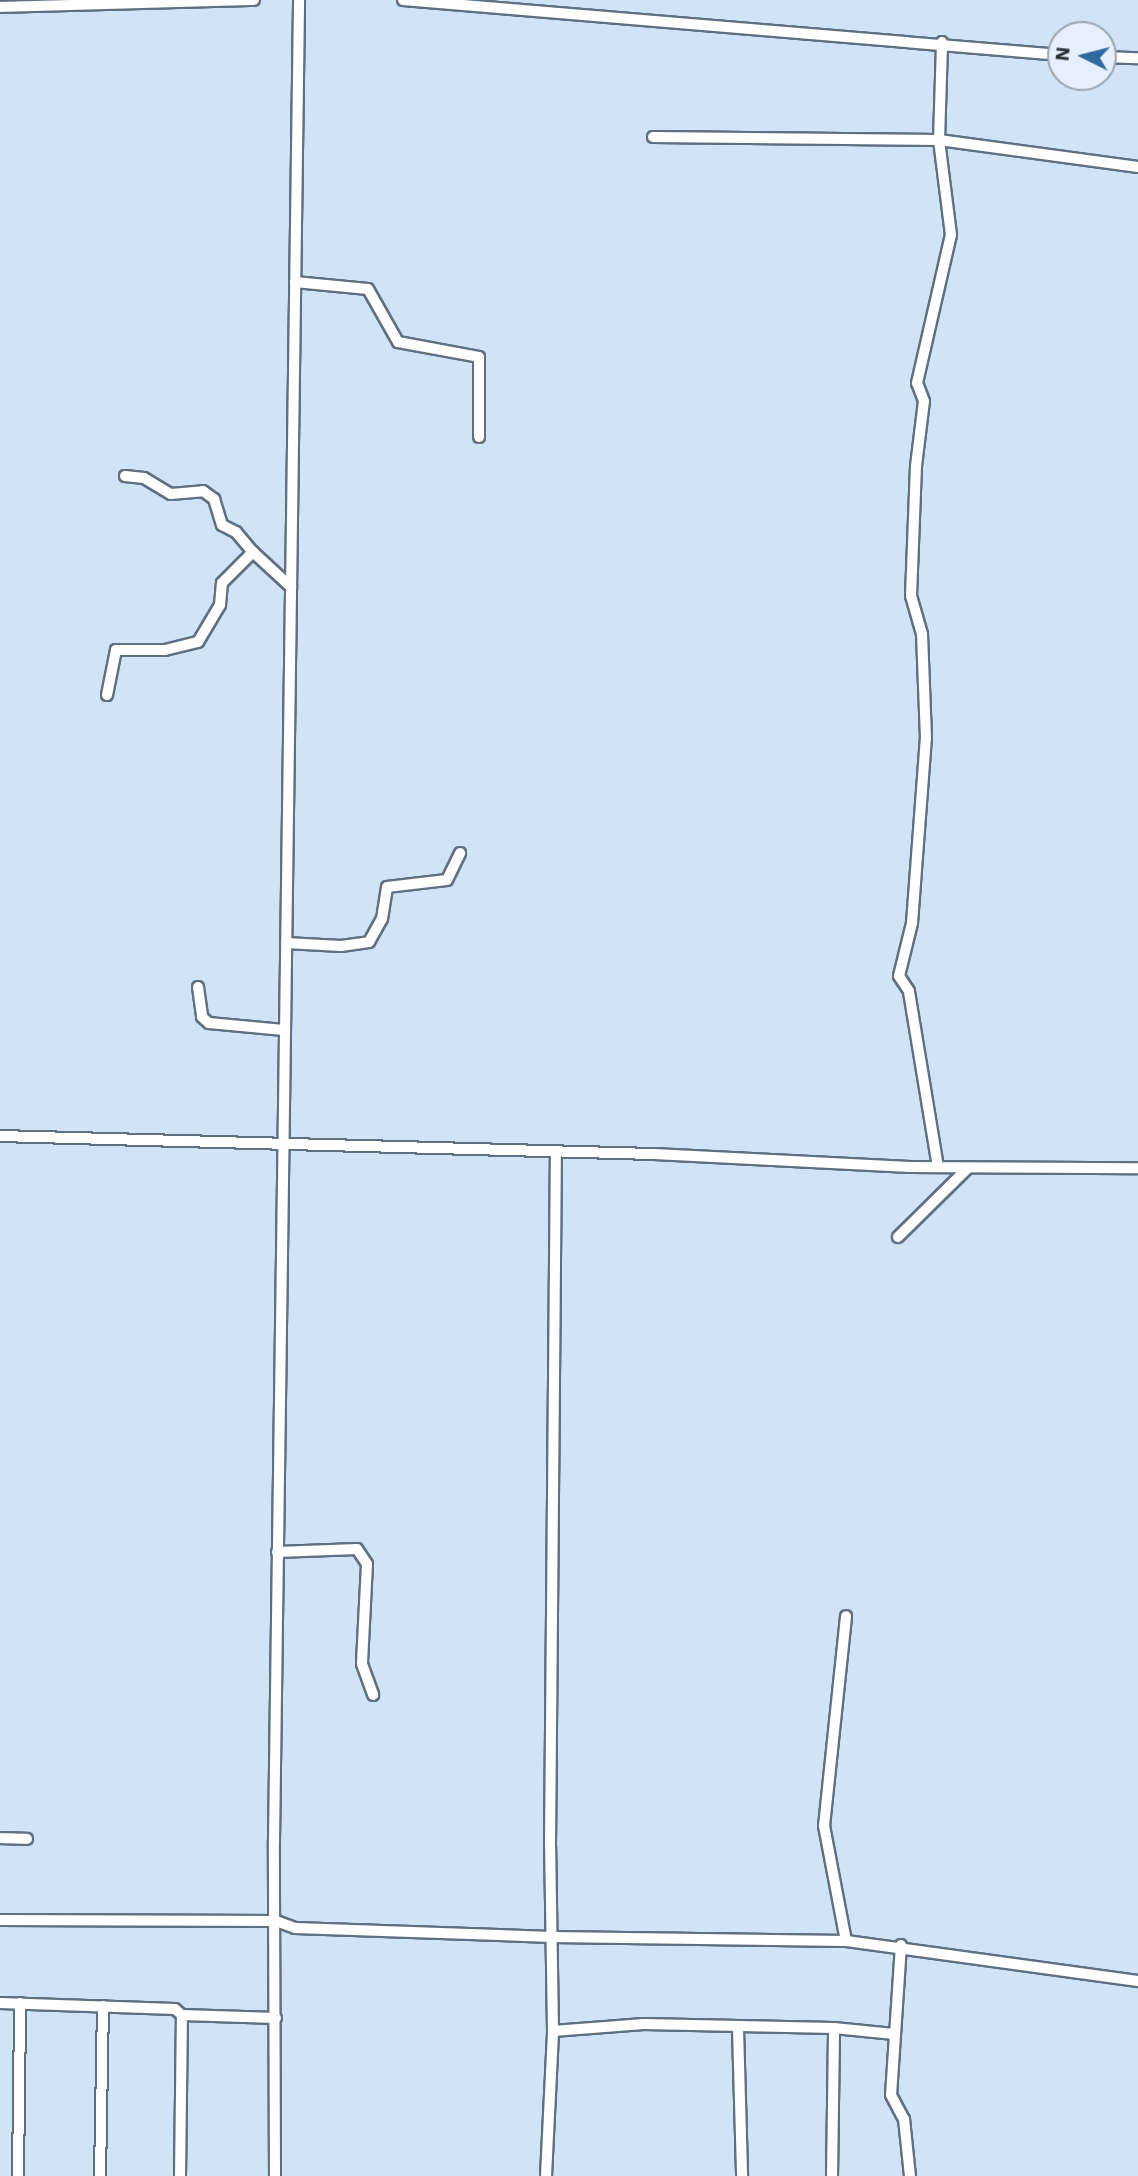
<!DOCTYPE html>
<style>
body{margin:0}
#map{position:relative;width:1138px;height:2176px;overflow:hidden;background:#d1e4f7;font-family:"Work Sans",sans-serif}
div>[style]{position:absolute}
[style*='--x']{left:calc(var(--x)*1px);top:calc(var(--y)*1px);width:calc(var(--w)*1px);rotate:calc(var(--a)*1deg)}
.roads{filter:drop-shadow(2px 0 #5f7081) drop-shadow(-2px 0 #5f7081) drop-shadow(0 2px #5f7081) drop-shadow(0 -2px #5f7081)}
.minor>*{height:10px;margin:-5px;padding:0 5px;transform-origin:5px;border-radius:5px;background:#fff}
span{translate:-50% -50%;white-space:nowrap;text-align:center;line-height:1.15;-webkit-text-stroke:5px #e5f0fc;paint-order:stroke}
.north{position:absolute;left:1047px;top:21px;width:70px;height:70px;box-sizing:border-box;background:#e5f0fc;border:2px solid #9ba4ae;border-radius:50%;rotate:276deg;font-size:19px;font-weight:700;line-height:28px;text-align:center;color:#2b323a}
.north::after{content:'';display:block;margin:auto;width:24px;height:32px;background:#2f6ba2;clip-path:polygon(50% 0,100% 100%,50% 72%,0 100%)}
</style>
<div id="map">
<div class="roads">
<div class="minor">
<div style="--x:403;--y:0;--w:660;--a:4.78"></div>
<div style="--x:0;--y:7;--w:254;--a:-1.6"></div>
<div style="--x:1103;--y:57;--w:35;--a:2"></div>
<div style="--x:653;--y:137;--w:286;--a:0.6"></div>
<div style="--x:939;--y:140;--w:201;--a:7.7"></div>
<div style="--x:295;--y:282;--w:73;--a:5.5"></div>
<div style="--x:368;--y:289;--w:61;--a:60.5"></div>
<div style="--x:398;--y:342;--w:82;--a:10.5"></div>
<div style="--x:479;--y:357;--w:80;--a:90"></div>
<div style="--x:125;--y:476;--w:19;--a:6"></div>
<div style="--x:144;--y:478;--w:31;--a:31"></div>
<div style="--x:171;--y:494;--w:32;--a:-5"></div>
<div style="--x:203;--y:491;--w:14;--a:36"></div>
<div style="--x:214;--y:499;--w:27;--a:73"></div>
<div style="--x:222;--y:525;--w:16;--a:27"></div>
<div style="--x:236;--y:532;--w:26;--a:50"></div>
<div style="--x:107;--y:695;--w:46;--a:-78.7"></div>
<div style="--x:116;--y:650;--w:49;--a:0"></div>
<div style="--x:165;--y:650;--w:34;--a:-14"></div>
<div style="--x:198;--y:642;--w:43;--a:-59.3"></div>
<div style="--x:220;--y:605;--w:22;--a:-85"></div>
<div style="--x:222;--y:583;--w:44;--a:-45"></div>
<div style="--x:253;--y:552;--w:52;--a:42.6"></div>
<div style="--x:286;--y:943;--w:55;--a:3.1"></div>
<div style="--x:341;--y:946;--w:28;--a:-8"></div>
<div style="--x:369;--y:942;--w:26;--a:-61"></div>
<div style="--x:382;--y:919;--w:32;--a:-81"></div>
<div style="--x:387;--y:887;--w:60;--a:-6.7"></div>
<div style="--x:447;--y:880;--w:30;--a:-64"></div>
<div style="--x:198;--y:987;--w:30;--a:82"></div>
<div style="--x:202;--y:1017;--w:9;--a:41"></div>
<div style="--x:209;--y:1023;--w:75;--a:5.3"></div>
<div style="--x:0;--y:1136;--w:654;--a:1.58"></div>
<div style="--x:654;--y:1154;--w:256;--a:2.9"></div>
<div style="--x:910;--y:1167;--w:228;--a:0.3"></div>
<div style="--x:938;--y:1167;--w:178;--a:-99.4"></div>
<div style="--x:909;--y:991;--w:18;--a:-124"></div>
<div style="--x:899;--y:976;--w:55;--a:-76.2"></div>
<div style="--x:912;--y:923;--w:186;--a:-85.7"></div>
<div style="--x:926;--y:738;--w:104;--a:-92.2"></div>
<div style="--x:922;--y:634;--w:40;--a:-106"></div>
<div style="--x:911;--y:596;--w:130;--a:-87.8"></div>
<div style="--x:916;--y:466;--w:65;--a:-83"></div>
<div style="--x:924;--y:401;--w:19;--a:-111"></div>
<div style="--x:917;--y:383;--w:152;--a:-77.1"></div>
<div style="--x:951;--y:235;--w:96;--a:-97.2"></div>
<div style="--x:939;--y:140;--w:98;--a:-88.2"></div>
<div style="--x:898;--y:1237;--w:98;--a:-44.6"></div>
<div style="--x:277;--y:1552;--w:80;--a:-2.1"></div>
<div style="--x:357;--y:1549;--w:18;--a:56"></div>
<div style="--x:367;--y:1564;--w:100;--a:92.9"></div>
<div style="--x:362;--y:1664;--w:33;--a:70"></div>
<div style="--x:0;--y:1838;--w:27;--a:2"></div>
<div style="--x:0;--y:1920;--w:276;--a:0.2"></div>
<div style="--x:276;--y:1921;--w:20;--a:20"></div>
<div style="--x:295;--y:1928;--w:257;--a:2"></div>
<div style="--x:552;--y:1937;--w:294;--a:0.8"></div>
<div style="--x:846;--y:1941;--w:295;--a:7.8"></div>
<div style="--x:846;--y:1941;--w:117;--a:-100.8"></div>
<div style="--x:824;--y:1826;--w:211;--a:-84"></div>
<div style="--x:901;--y:1945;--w:150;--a:93.8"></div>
<div style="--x:891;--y:2095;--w:27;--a:62"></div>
<div style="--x:904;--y:2119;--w:57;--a:84"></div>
<div style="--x:0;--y:2003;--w:175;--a:2"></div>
<div style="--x:175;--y:2009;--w:9;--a:41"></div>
<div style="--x:182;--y:2015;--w:94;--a:1.8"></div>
<div style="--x:738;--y:2029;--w:147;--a:88.4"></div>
<div style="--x:553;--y:2031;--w:91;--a:-4.4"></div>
<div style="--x:644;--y:2024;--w:190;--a:1.2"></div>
<div style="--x:834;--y:2028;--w:60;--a:5.7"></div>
<div style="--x:18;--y:2176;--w:173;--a:-89.3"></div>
<div style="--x:100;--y:2176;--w:170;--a:-89"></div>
<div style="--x:180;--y:2176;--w:161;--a:-89.3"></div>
<div style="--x:275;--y:2176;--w:335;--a:-90.2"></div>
<div style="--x:274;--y:1841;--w:1841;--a:-89.22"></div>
<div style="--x:546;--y:2176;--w:145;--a:-87.2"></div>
<div style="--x:553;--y:2031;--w:185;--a:-90.9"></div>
<div style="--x:550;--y:1846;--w:695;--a:-89.51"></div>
<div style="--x:832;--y:2176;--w:148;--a:-89.2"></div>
</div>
</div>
<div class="north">N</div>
</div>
